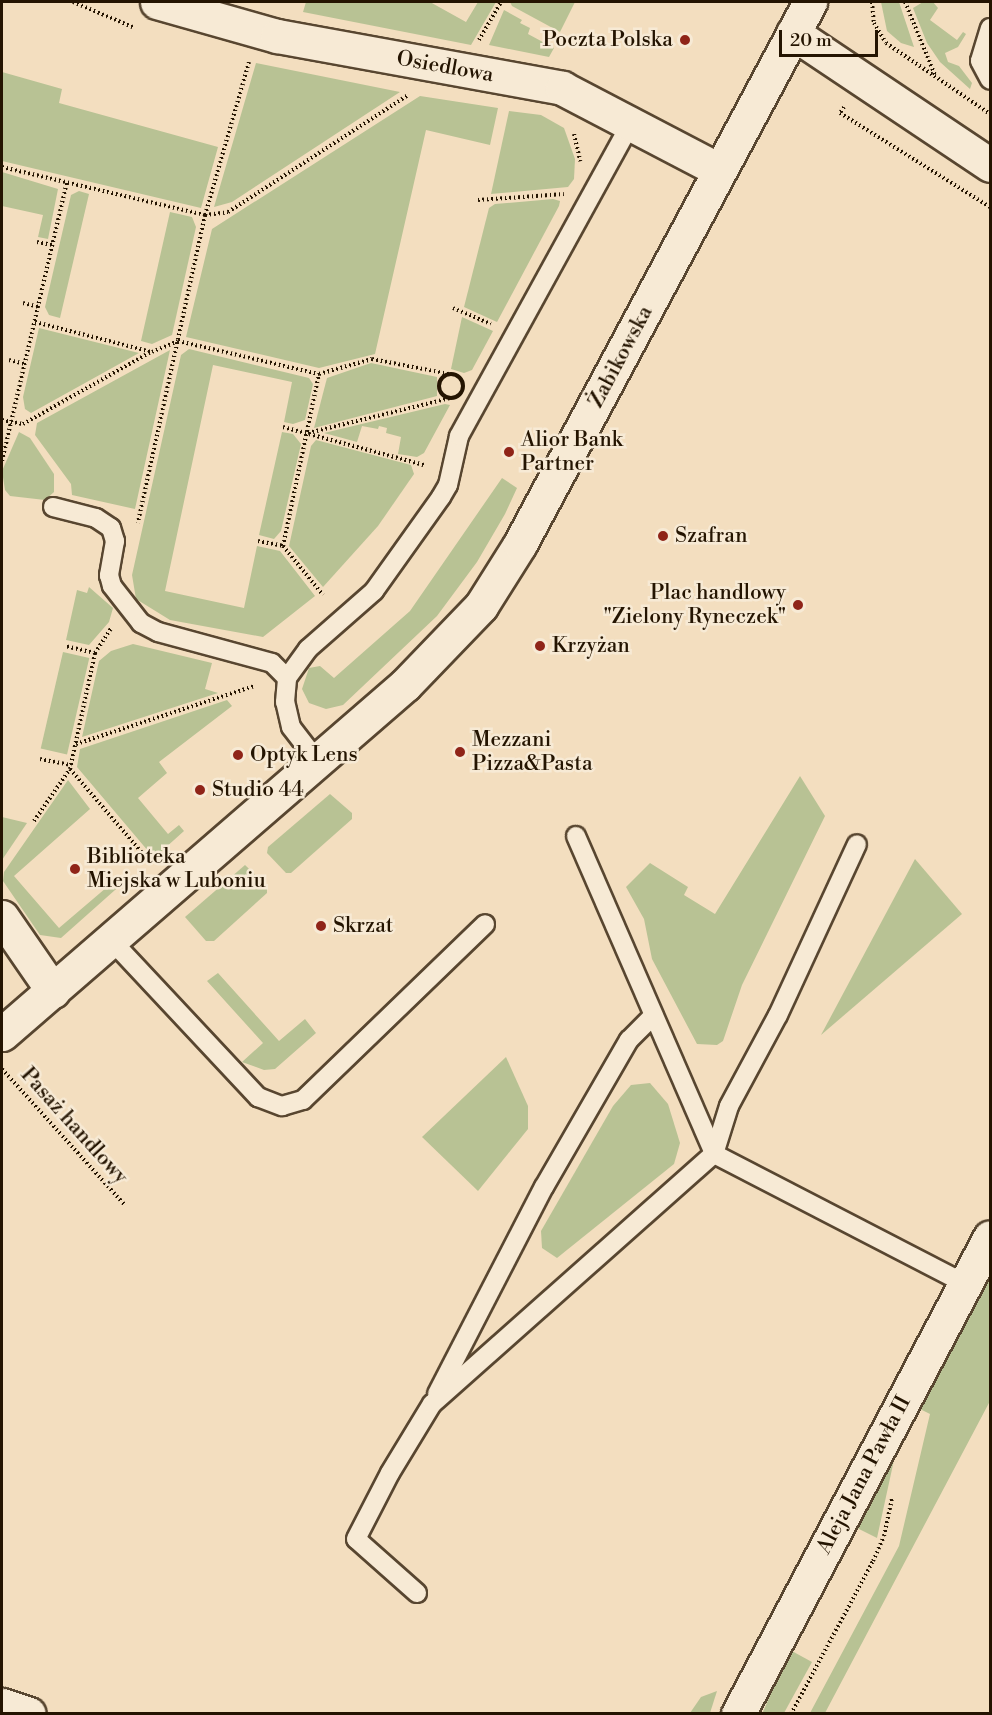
<!DOCTYPE html>
<meta charset="utf-8">
<style>
body{margin:0}
#map{position:relative;width:992px;height:1715px;overflow:hidden;background:#f3debf;font-family:"Libre Bodoni",serif}
div>[style]{position:absolute}
[style*='--x']{left:calc(var(--x)*1px);top:calc(var(--y)*1px);width:calc(var(--w)*1px);rotate:calc(var(--a)*1deg)}
.green>*{inset:0;background:#b8c294;transform-origin:0 0}
.path>*{height:4px;margin-top:-2px;transform-origin:0;background:repeating-linear-gradient(90deg,#241401 0 1.5px,transparent 0 4.5px)}
.path>.ring{margin:-2px;padding:0;box-sizing:content-box;background:none;border:4px solid #241401;border-radius:50%}
.roads{filter:drop-shadow(2px 0 #584630) drop-shadow(-2px 0 #584630) drop-shadow(0 2px #584630) drop-shadow(0 -2px #584630)}
.service>*{height:18px;margin:-9px;padding:0 9px;transform-origin:9px;border-radius:9px;background:#f7ead5}
.minor>*{height:33px;margin:-16.5px;padding:0 16.5px;transform-origin:16.5px;border-radius:16.5px;background:#f7ead5}
.tertiary>*{height:33px;margin:-16.5px;padding:0 16.5px;transform-origin:16.5px;border-radius:16.5px;background:#f7ead5}
.dots>*{width:16px;height:16px;translate:-50% -50%;box-sizing:border-box;border:3px solid #f7ead5;border-radius:50%}
span{translate:-50% -50%;white-space:nowrap;text-align:center;line-height:1.15;-webkit-text-stroke:5px #f7ead5;paint-order:stroke}
.poi-label{font-size:21px;color:#241401}
.right{translate:-100% -50%;text-align:right}
.left{translate:0 -50%;text-align:left}
.street-label{font-size:21px;color:#241401}
.frame{position:absolute;inset:0;border:3px solid #241401;pointer-events:none}
.scale{position:absolute;left:779px;top:30px;width:99px;height:27px;box-sizing:border-box;border:3px solid #241401;border-top:0;padding-left:8px;font-size:18px;line-height:21px;white-space:nowrap;color:#241401;-webkit-text-stroke:4px #f7ead5;paint-order:stroke}
</style>
<div id="map">
<div class="green">
<div style="clip-path:polygon(306px 2px,430px 2px,466px 22px,478px 2px,496px 2px,471px 45px,303px 12px)"></div>
<div style="clip-path:polygon(510px 2px,575px 2px,560px 32px,512px 6px)"></div>
<div style="clip-path:polygon(881px 2px,899px 2px,914px 47px,901px 43px,887px 31px)"></div>
<div style="clip-path:polygon(923px 2px,933px 2px,938px 8px,930px 20px,957px 40px,963px 32px,966px 34px,958px 47px,945px 53px,948px 62px,959px 66px,972px 83px,970px 89px,940px 62px,927px 43px,913px 8px)"></div>
<div style="clip-path:polygon(504px 10px,522px 20px,520px 23px,530px 28px,528px 34px,554px 48px,549px 57px,489px 45px)"></div>
<div style="clip-path:polygon(256px 63px,400px 92px,232px 202px,214px 207px)"></div>
<div style="clip-path:polygon(2px 72px,62px 89px,59px 103px,218px 147px,201px 208px,2px 161px)"></div>
<div style="clip-path:polygon(420px 96px,498px 108px,490px 145px,426px 130px,375px 354px,319px 368px,186px 337px,212px 229px)"></div>
<div style="clip-path:polygon(509px 111px,541px 115px,564px 128px,575px 159px,574px 179px,568px 187px,491px 194px)"></div>
<div style="clip-path:polygon(2px 172px,58px 189px,48px 239px,38px 237px,43px 215px,2px 206px)"></div>
<div style="clip-path:polygon(79px 191px,89px 194px,60px 318px,49px 315px,45px 307px,71px 195px)"></div>
<div style="clip-path:polygon(553px 199px,560px 201px,559px 206px,497px 322px,464px 307px,489px 208px,495px 204px)"></div>
<div style="clip-path:polygon(170px 212px,192px 217px,196px 227px,172px 335px,152px 344px,141px 341px)"></div>
<div style="clip-path:polygon(462px 317px,493px 331px,472px 370px,464px 373px,451px 369px)"></div>
<div style="clip-path:polygon(39px 328px,139px 353px,31px 413px,25px 409px,23px 397px)"></div>
<div style="clip-path:polygon(189px 349px,309px 378px,313px 384px,305px 420px,293px 424px,284px 422px,292px 382px,213px 365px,165px 591px,244px 608px,257px 546px,280px 551px,315px 596px,263px 637px,170px 620px,136px 599px,132px 575px,181px 355px)"></div>
<div style="clip-path:polygon(170px 350px,135px 509px,72px 495px,71px 484px,35px 435px,37px 423px)"></div>
<div style="clip-path:polygon(371px 363px,437px 377px,437px 396px,314px 428px,327px 378px)"></div>
<div style="clip-path:polygon(445px 404px,450px 405px,424px 453px,417px 457px,398px 454px,401px 437px,386px 433px,387px 428px,379px 426px,378px 429px,362px 426px,357px 442px,324px 433px)"></div>
<div style="clip-path:polygon(19px 432px,30px 438px,54px 474px,54px 492px,45px 500px,10px 496px,5px 490px,2px 471px)"></div>
<div style="clip-path:polygon(282px 432px,293px 434px,301px 444px,281px 531px,274px 539px,259px 535px)"></div>
<div style="clip-path:polygon(316px 440px,411px 465px,414px 474px,378px 526px,323px 587px,289px 546px,311px 446px)"></div>
<div style="clip-path:polygon(502px 478px,517px 488px,505px 514px,477px 562px,437px 616px,343px 705px,326px 709px,309px 703px,302px 689px,309px 668px,320px 666px,334px 678px,410px 611px)"></div>
<div style="clip-path:polygon(89px 587px,113px 608px,109px 622px,89px 645px,66px 640px,77px 590px,87px 593px)"></div>
<div style="clip-path:polygon(133px 644px,212px 663px,205px 689px,218px 693px,82px 737px,99px 661px,111px 651px)"></div>
<div style="left:63px;top:652px;width:27px;height:99px;rotate:13deg"></div>
<div style="clip-path:polygon(227px 700px,232px 706px,159px 762px,167px 773px,138px 798px,168px 834px,179px 825px,184px 831px,154px 858px,77px 767px,80px 749px)"></div>
<div style="clip-path:polygon(800px 776px,825px 816px,742px 985px,723px 1041px,717px 1045px,697px 1044px,652px 959px,644px 919px,626px 887px,650px 863px,688px 887px,684px 895px,715px 914px)"></div>
<div style="clip-path:polygon(68px 780px,90px 809px,14px 876px,59px 928px,120px 876px,124px 882px,61px 938px,40px 935px,3px 881px,4px 872px)"></div>
<div style="clip-path:polygon(330px 794px,352px 813px,352px 819px,291px 873px,286px 873px,267px 853px,268px 847px)"></div>
<div style="clip-path:polygon(2px 817px,27px 823px,2px 860px)"></div>
<div style="clip-path:polygon(915px 859px,962px 914px,821px 1035px)"></div>
<div style="clip-path:polygon(245px 865px,267px 886px,267px 893px,214px 941px,206px 941px,185px 917px)"></div>
<div style="clip-path:polygon(218px 973px,279px 1041px,305px 1019px,316px 1033px,275px 1069px,264px 1070px,242px 1062px,263px 1043px,207px 981px)"></div>
<div style="clip-path:polygon(506px 1057px,528px 1106px,528px 1129px,478px 1191px,422px 1137px)"></div>
<div style="clip-path:polygon(650px 1083px,668px 1104px,680px 1143px,674px 1164px,557px 1258px,542px 1248px,541px 1231px,613px 1106px,631px 1085px)"></div>
<div style="clip-path:polygon(990px 1277px,990px 1401px,825px 1713px,810px 1713px,899px 1546px,930px 1414px,920px 1409px)"></div>
<div style="clip-path:polygon(894px 1460px,877px 1538px,855px 1527px)"></div>
<div style="clip-path:polygon(790px 1650px,812px 1662px,784px 1713px,762px 1714px)"></div>
<div style="clip-path:polygon(717px 1691px,710px 1713px,690px 1713px,701px 1697px)"></div>
</div>
<div class="path">
<div style="--x:73;--y:2;--w:67;--a:22.8"></div>
<div style="--x:872;--y:2;--w:21;--a:85"></div>
<div style="--x:874;--y:23;--w:23;--a:59"></div>
<div style="--x:886;--y:43;--w:126;--a:34.3"></div>
<div style="--x:905;--y:2;--w:79;--a:67.7"></div>
<div style="--x:479;--y:40;--w:44;--a:-59.9"></div>
<div style="--x:249;--y:62;--w:159;--a:106"></div>
<div style="--x:205;--y:215;--w:23;--a:-7"></div>
<div style="--x:228;--y:212;--w:215;--a:-33"></div>
<div style="--x:844;--y:107;--w:7;--a:124"></div>
<div style="--x:840;--y:113;--w:177;--a:32.1"></div>
<div style="--x:574;--y:134;--w:28;--a:77"></div>
<div style="--x:2;--y:167;--w:209;--a:13.3"></div>
<div style="--x:205;--y:215;--w:315;--a:102.3"></div>
<div style="--x:478;--y:200;--w:86;--a:-4"></div>
<div style="--x:37;--y:242;--w:16;--a:11"></div>
<div style="--x:23;--y:303;--w:16;--a:14"></div>
<div style="--x:453;--y:308;--w:41;--a:22.8"></div>
<div style="--x:35;--y:322;--w:121;--a:14.4"></div>
<div style="--x:152;--y:352;--w:28;--a:-23"></div>
<div style="--x:178;--y:341;--w:145;--a:13.2"></div>
<div style="--x:319;--y:374;--w:55;--a:-15.8"></div>
<div style="--x:372;--y:359;--w:78;--a:11"></div>
<div style="--x:9;--y:360;--w:16;--a:14"></div>
<div class="ring" style="left:439px;top:374px;width:20px;height:20px"></div>
<div style="--x:2;--y:420;--w:21;--a:11"></div>
<div style="--x:23;--y:424;--w:147;--a:-29.4"></div>
<div style="--x:283;--y:427;--w:146;--a:15.1"></div>
<div style="--x:308;--y:433;--w:146;--a:-13.8"></div>
<div style="--x:2;--y:461;--w:286;--a:-76.9"></div>
<div style="--x:258;--y:541;--w:25;--a:11"></div>
<div style="--x:283;--y:546;--w:176;--a:-78.2"></div>
<div style="--x:283;--y:546;--w:63;--a:50.8"></div>
<div style="--x:95;--y:653;--w:30;--a:-57"></div>
<div style="--x:76;--y:744;--w:187;--a:-18"></div>
<div style="--x:40;--y:759;--w:32;--a:11"></div>
<div style="--x:70;--y:769;--w:123;--a:49.3"></div>
<div style="--x:34;--y:821;--w:63;--a:-55.3"></div>
<div style="--x:70;--y:769;--w:119;--a:-77.8"></div>
<div style="--x:95;--y:653;--w:31;--a:-167"></div>
<div style="--x:2;--y:1069;--w:182;--a:47.9"></div>
<div style="--x:791;--y:1714;--w:174;--a:-61.8"></div>
<div style="--x:873;--y:1561;--w:27;--a:-66"></div>
<div style="--x:884;--y:1536;--w:39;--a:-78"></div>
</div>
<div class="roads">
<div class="service">
<div style="--x:990;--y:28;--w:34;--a:107"></div>
<div style="--x:980;--y:61;--w:21;--a:62"></div>
<div style="--x:53;--y:507;--w:44;--a:14.3"></div>
<div style="--x:96;--y:518;--w:18;--a:34"></div>
<div style="--x:111;--y:528;--w:14;--a:73"></div>
<div style="--x:115;--y:541;--w:35;--a:100"></div>
<div style="--x:109;--y:575;--w:11;--a:75"></div>
<div style="--x:112;--y:586;--w:47;--a:51.9"></div>
<div style="--x:141;--y:623;--w:19;--a:28"></div>
<div style="--x:158;--y:632;--w:118;--a:15.2"></div>
<div style="--x:272;--y:663;--w:21;--a:45"></div>
<div style="--x:318;--y:762;--w:44;--a:-127.6"></div>
<div style="--x:291;--y:727;--w:26;--a:-103"></div>
<div style="--x:285;--y:702;--w:24;--a:-85"></div>
<div style="--x:287;--y:678;--w:36;--a:-54"></div>
<div style="--x:308;--y:649;--w:88;--a:-41.3"></div>
<div style="--x:374;--y:591;--w:115;--a:-54.5"></div>
<div style="--x:441;--y:497;--w:14;--a:-60"></div>
<div style="--x:448;--y:485;--w:50;--a:-77.3"></div>
<div style="--x:459;--y:436;--w:357;--a:-61.2"></div>
<div style="--x:576;--y:836;--w:347;--a:66.5"></div>
<div style="--x:714;--y:1154;--w:284;--a:27.3"></div>
<div style="--x:112;--y:941;--w:214;--a:46.9"></div>
<div style="--x:258;--y:1097;--w:26;--a:21"></div>
<div style="--x:282;--y:1106;--w:22;--a:-16"></div>
<div style="--x:303;--y:1100;--w:253;--a:-44"></div>
<div style="--x:437;--y:1394;--w:233;--a:-62.7"></div>
<div style="--x:544;--y:1187;--w:170;--a:-60"></div>
<div style="--x:629;--y:1040;--w:34;--a:-45"></div>
<div style="--x:417;--y:1593;--w:81;--a:-138.5"></div>
<div style="--x:356;--y:1539;--w:74;--a:-62.7"></div>
<div style="--x:390;--y:1473;--w:81;--a:-58.7"></div>
<div style="--x:432;--y:1404;--w:377;--a:-41.6"></div>
<div style="--x:714;--y:1154;--w:50;--a:-72.6"></div>
<div style="--x:729;--y:1106;--w:103;--a:-61.7"></div>
<div style="--x:778;--y:1015;--w:188;--a:-65.2"></div>
</div>
<div class="minor">
<div style="--x:157;--y:2;--w:125;--a:15.8"></div>
<div style="--x:277;--y:36;--w:290;--a:10.3"></div>
<div style="--x:562;--y:88;--w:177;--a:27.6"></div>
<div style="--x:2;--y:917;--w:90;--a:55.4"></div>
<div style="--x:738;--y:1714;--w:539;--a:-62.15"></div>
</div>
<div class="tertiary">
<div style="--x:793;--y:33;--w:237;--a:33.8"></div>
<div style="--x:2;--y:1034;--w:533;--a:-40.89"></div>
<div style="--x:405;--y:685;--w:110;--a:-46.1"></div>
<div style="--x:481;--y:606;--w:73;--a:-57.8"></div>
<div style="--x:520;--y:544;--w:615;--a:-61.85"></div>
<div style="--x:2;--y:1705;--w:28;--a:18"></div>
</div>
</div>
<div class="dots">
<div style="left:685px;top:40px;background:#8f2418"></div>
<div style="left:509px;top:452px;background:#8f2418"></div>
<div style="left:663px;top:536px;background:#8f2418"></div>
<div style="left:798px;top:605px;background:#8f2418"></div>
<div style="left:540px;top:646px;background:#8f2418"></div>
<div style="left:460px;top:752px;background:#8f2418"></div>
<div style="left:238px;top:755px;background:#8f2418"></div>
<div style="left:200px;top:790px;background:#8f2418"></div>
<div style="left:75px;top:869px;background:#8f2418"></div>
<div style="left:321px;top:926px;background:#8f2418"></div>
</div>
<div class="poi-label">
<span class="right" style="left:673px;top:40px">Poczta Polska</span>
<span class="left" style="left:521px;top:452px">Alior Bank<br>Partner</span>
<span class="left" style="left:675px;top:536px">Szafran</span>
<span class="right" style="left:786px;top:605px">Plac handlowy<br>"Zielony Ryneczek"</span>
<span class="left" style="left:552px;top:646px">Krzyżan</span>
<span class="left" style="left:472px;top:752px">Mezzani<br>Pizza&amp;Pasta</span>
<span class="left" style="left:250px;top:755px">Optyk Lens</span>
<span class="left" style="left:212px;top:790px">Studio 44</span>
<span class="left" style="left:87px;top:869px">Biblioteka<br>Miejska w Luboniu</span>
<span class="left" style="left:333px;top:926px">Skrzat</span>
</div>
<div class="street-label">
<span style="left:445px;top:67px;rotate:10deg">Osiedlowa</span>
<span style="left:621px;top:357px;rotate:-62deg">Żabikowska</span>
<span style="left:74px;top:1126px;rotate:48deg">Pasaż handlowy</span>
<span style="left:864px;top:1475px;rotate:-62deg">Aleja Jana Pawła II</span>
</div>
<div class="frame"></div>
<div class="scale">20 m</div>
</div>
